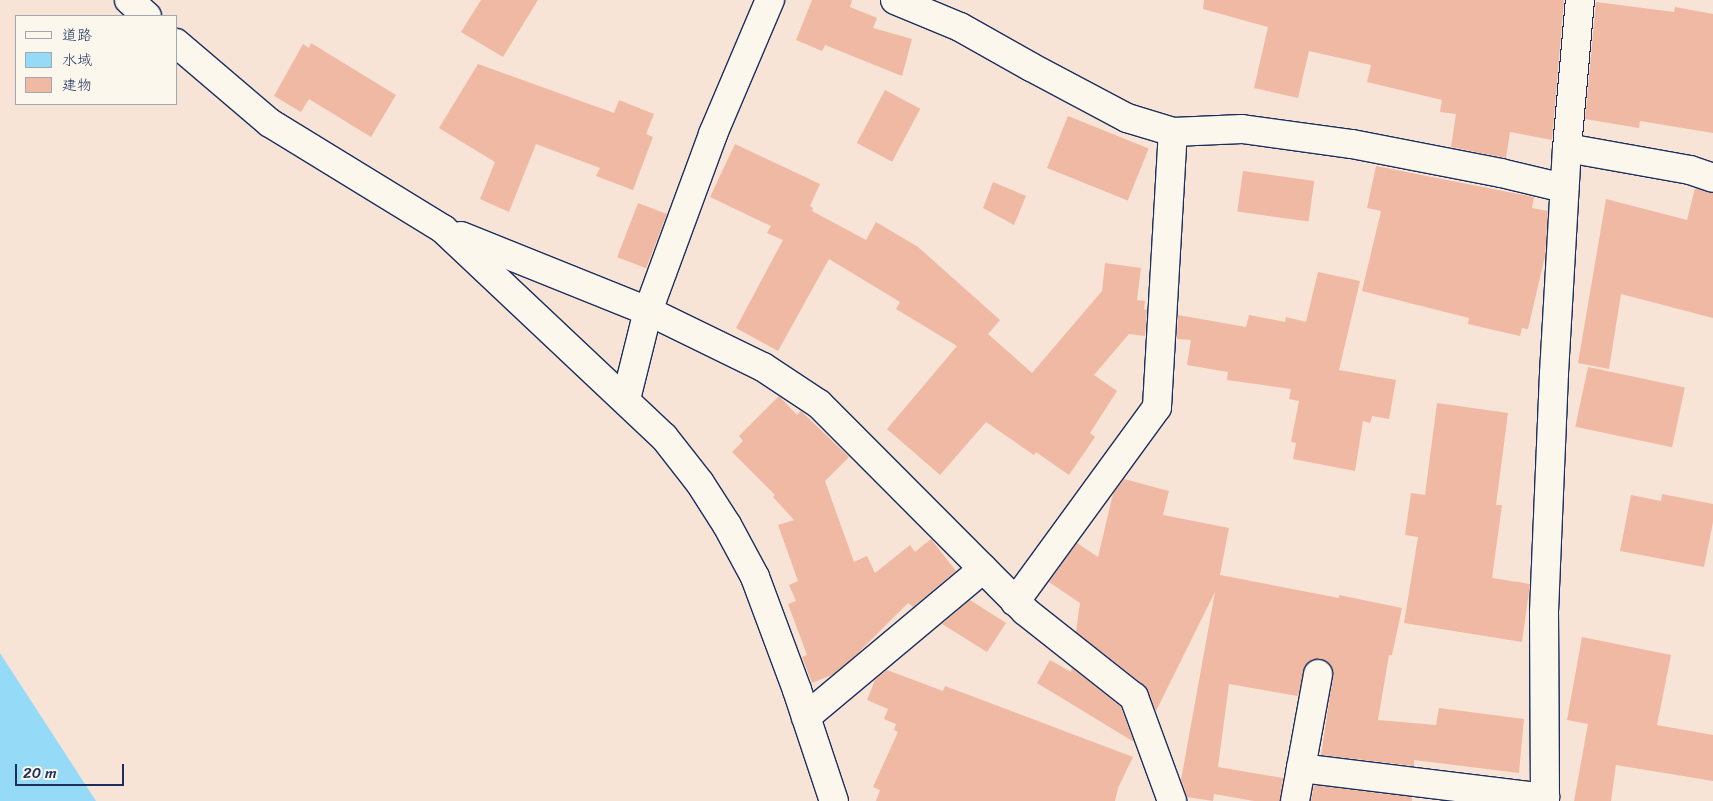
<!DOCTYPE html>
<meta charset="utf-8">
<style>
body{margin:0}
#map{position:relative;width:1713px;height:801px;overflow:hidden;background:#f8e4d6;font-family:Sriracha,"Klee One",sans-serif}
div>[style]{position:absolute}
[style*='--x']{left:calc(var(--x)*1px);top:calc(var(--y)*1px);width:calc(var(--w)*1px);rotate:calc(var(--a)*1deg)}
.water>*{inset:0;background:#95dbf7}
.building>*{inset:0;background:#f0b9a4;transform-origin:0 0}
.roads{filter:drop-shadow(1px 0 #1b2f5e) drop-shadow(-1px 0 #1b2f5e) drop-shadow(0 1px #1b2f5e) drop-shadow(0 -1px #1b2f5e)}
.minor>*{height:28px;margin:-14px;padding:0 14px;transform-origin:14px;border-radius:14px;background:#fbf7ec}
span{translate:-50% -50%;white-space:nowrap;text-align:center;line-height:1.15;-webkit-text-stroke:4px #fbf7ec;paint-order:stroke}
.legend{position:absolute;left:15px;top:15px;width:162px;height:90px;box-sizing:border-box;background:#fbf7ec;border:1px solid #a1a7b3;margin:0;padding:6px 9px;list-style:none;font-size:15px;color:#1b2f5e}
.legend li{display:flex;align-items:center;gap:10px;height:25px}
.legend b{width:25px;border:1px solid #a1a7b3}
.scale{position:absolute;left:15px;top:764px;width:109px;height:22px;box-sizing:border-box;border:2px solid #1b2f5e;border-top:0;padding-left:6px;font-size:15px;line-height:18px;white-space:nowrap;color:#1b2f5e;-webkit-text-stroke:4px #fbf7ec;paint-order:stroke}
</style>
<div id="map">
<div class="water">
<div style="clip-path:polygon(0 653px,96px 801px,0 801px)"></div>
</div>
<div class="building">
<div style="clip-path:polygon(481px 0,538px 0,503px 57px,461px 32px)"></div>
<div style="clip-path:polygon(812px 0,852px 0,850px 7px,877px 18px,873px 28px,912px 39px,902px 76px,825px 45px,822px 51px,796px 40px)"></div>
<div style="clip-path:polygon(1204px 0,1564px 0,1552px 140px,1510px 132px,1506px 158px,1451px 147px,1456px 114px,1440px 112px,1442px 100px,1367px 82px,1371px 65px,1309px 51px,1298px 98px,1254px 88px,1268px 27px,1203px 9px)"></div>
<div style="clip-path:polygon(1596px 2px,1674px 12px,1675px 7px,1713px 14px,1713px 133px,1640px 121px,1639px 128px,1585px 119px)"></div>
<div style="clip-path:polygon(311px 43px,396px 95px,371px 137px,309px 99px,301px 112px,274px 96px,303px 44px,309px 48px)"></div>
<div style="clip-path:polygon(478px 64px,614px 113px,619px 100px,654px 114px,646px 134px,653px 137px,633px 190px,596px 176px,600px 168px,536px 144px,509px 212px,480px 199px,495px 162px,439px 128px)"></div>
<div style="left:885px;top:90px;width:40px;height:60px;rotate:28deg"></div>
<div style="left:1068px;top:116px;width:87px;height:56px;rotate:22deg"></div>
<div style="clip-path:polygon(735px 144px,820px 184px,810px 206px,813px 208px,812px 211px,866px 240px,876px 222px,918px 247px,1000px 320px,988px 334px,1032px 373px,1102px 291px,1105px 263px,1141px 268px,1137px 300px,1145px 301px,1144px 309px,1147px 310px,1145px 336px,1129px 334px,1094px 375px,1117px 391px,1090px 433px,1095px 437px,1069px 475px,1036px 452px,1034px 455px,986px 422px,940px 475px,887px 429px,957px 346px,896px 309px,900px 302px,829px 259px,778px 351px,736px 328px,783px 240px,767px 233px,771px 226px,710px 197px)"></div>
<div style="clip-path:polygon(1376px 166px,1534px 197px,1532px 208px,1548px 211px,1545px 256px,1528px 329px,1522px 328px,1520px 336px,1468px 324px,1469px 318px,1362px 291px,1381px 211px,1367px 208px)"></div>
<div style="left:1243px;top:171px;width:72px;height:41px;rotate:8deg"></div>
<div style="clip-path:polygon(993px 182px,1026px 196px,1014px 225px,983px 208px)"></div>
<div style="clip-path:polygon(1695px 188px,1713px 193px,1713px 318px,1621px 294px,1609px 369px,1578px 363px,1606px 199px,1687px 220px)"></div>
<div style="left:638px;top:203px;width:31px;height:58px;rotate:21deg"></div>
<div style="clip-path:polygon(1318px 272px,1360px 281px,1339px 370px,1396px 380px,1389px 419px,1372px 416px,1370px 423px,1363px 421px,1355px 471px,1293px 459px,1296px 443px,1291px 442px,1299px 401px,1289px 399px,1291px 389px,1227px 380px,1228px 372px,1187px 365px,1191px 340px,1177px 339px,1178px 315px,1246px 327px,1249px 315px,1285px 322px,1286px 317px,1306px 322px)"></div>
<div style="left:1588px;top:367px;width:99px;height:61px;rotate:12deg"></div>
<div style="clip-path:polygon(779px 396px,797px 415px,801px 411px,849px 457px,825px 481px,854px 562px,867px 556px,875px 573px,910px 545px,915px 552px,931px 539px,956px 571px,913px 607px,908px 603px,854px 657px,832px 675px,812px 683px,802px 657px,807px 655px,788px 604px,796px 601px,789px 585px,798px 581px,778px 525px,794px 520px,773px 497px,775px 495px,732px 452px,743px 441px,739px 436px)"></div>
<div style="clip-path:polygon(1437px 403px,1508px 413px,1496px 505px,1502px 505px,1492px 578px,1530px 584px,1522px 642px,1404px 623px,1418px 537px,1405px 535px,1411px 493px,1425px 495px)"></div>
<div style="clip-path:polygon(1124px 479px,1169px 491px,1163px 515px,1229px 528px,1220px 575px,1339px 598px,1339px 595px,1402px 608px,1392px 655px,1389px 655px,1378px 720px,1436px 725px,1439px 708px,1524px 719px,1519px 773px,1414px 760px,1414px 766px,1321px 755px,1333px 676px,1332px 668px,1328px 662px,1320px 659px,1312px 660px,1306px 664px,1298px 696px,1229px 684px,1218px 767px,1283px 778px,1280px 801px,1254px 801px,1214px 794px,1213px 801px,1187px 797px,1181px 780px,1215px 592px,1156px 711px,1144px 685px,1076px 632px,1080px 603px,1049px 582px,1077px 543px,1098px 557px,1113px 494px)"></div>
<div style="clip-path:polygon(1662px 494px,1713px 504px,1713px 522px,1704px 567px,1620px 551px,1631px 495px,1661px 501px)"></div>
<div style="clip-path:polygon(970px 600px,1006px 623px,987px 652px,942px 624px)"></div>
<div style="clip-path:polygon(1582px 637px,1671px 655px,1657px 725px,1713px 735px,1713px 781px,1616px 765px,1611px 801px,1574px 801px,1588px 724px,1567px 720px)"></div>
<div style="clip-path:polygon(1050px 660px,1071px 672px,1072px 668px,1121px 707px,1134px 742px,1037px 683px)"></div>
<div style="clip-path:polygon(887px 670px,943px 691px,945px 686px,1133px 757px,1118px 788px,1115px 801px,876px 801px,880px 790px,873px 787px,898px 732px,894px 730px,896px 724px,884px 719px,888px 709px,867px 700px,875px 680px)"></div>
<div style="clip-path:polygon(1314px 785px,1412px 797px,1412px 801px,1311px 801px)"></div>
</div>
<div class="roads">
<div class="minor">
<div style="--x:129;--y:0;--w:24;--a:42"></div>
<div style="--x:895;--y:0;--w:70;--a:22.6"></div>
<div style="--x:960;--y:27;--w:81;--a:29.4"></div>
<div style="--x:1031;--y:67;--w:109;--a:28"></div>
<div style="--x:1127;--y:118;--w:48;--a:16.9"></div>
<div style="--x:1173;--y:132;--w:69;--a:-2.5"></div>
<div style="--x:1242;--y:129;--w:111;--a:7.8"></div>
<div style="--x:1352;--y:144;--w:152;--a:11"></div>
<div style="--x:1501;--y:173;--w:65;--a:13.4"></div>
<div style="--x:176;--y:43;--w:123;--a:40.4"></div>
<div style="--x:270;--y:123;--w:203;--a:31.5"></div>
<div style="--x:443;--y:229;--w:303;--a:43.3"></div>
<div style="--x:664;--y:437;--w:58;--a:52"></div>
<div style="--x:700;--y:483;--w:50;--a:57.3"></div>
<div style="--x:727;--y:525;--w:59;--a:61.7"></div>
<div style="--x:755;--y:577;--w:121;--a:69.6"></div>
<div style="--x:797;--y:690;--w:117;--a:71.6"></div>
<div style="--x:1567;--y:148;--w:125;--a:10.1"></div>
<div style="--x:1690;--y:170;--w:24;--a:19"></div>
<div style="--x:461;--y:236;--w:201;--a:21.9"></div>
<div style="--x:648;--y:311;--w:128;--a:26"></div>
<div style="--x:763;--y:367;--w:67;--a:33.5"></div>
<div style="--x:819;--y:404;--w:292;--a:45.1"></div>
<div style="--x:1025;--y:611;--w:139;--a:38.3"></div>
<div style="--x:1134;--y:697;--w:111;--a:69.9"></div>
<div style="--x:626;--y:399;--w:91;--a:-76"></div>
<div style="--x:648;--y:311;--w:189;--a:-69.8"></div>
<div style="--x:713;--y:134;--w:146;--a:-67"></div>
<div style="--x:1015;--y:602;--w:241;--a:-53.9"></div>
<div style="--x:1157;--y:407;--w:275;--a:-86.7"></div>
<div style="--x:806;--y:717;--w:231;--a:-39.9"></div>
<div style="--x:1301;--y:768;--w:246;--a:7"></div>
<div style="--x:1295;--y:801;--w:129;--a:-79.7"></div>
<div style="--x:1545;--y:801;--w:189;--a:-90.3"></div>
<div style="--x:1544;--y:612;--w:239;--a:-87.6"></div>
<div style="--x:1554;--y:373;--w:225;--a:-86.7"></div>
<div style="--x:1567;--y:148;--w:149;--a:-85"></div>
</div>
</div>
<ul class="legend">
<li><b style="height:6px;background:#fbf7ec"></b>道路</li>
<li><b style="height:14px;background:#95dbf7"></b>水域</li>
<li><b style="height:14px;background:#f0b9a4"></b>建物</li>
</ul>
<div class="scale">20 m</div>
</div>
